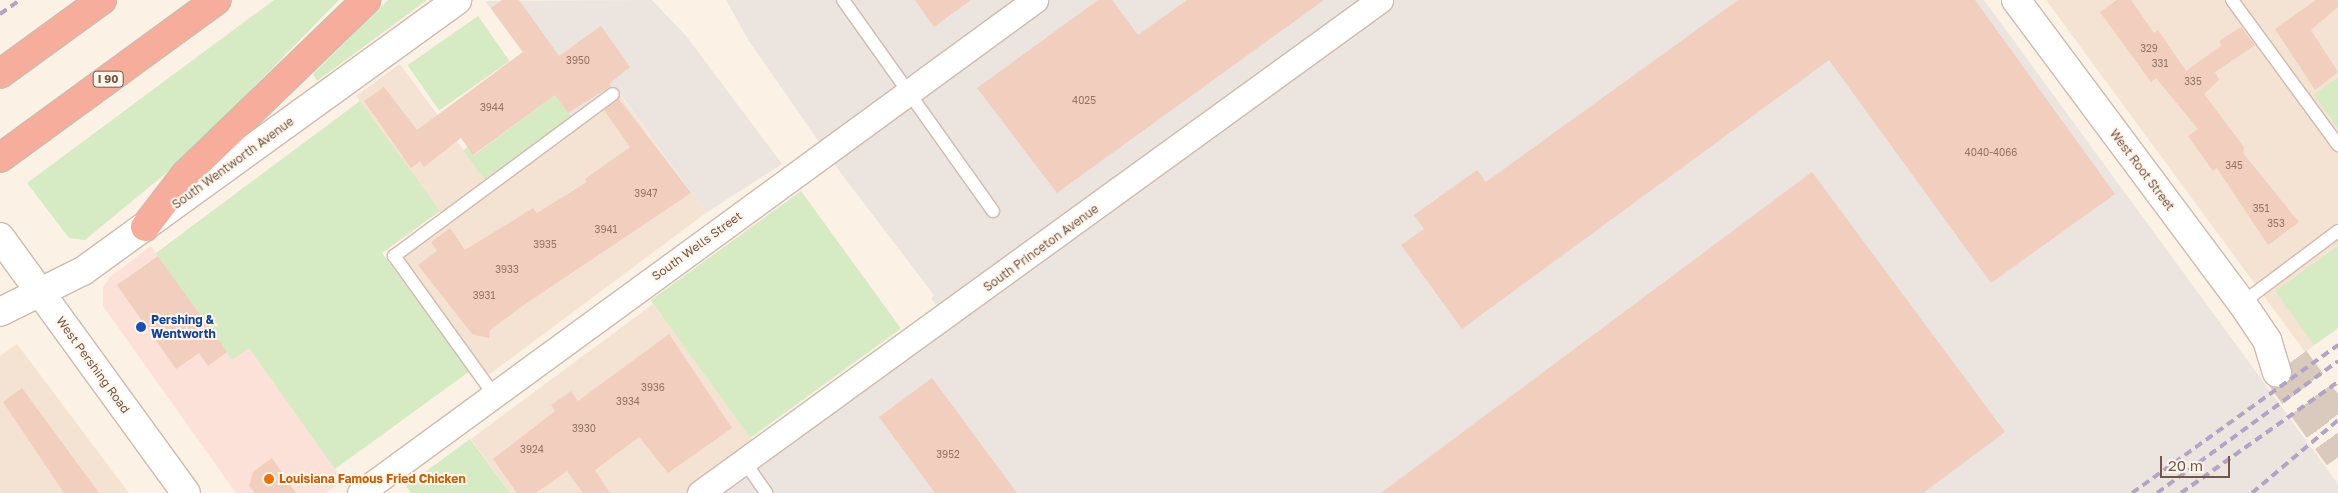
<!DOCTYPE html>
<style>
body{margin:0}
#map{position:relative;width:2338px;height:493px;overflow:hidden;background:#fcf1e5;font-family:"Golos Text",sans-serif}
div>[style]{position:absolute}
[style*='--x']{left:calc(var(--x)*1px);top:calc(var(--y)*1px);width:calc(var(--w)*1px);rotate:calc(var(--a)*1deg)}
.residential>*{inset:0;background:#f4e3d3}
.commercial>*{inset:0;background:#fce1d9}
.industrial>*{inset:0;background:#ece4df}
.green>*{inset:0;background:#d6eac3;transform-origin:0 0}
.building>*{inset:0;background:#f1cebd}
.tertiary-tunnel>*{height:28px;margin-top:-14px;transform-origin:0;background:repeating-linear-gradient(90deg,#dacabe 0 28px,transparent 0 42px)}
.roads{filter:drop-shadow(1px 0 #d0baae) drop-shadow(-1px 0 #d0baae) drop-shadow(0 1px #d0baae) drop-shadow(0 -1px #d0baae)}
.service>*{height:12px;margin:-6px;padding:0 6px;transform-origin:6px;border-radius:6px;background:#fff}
.minor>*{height:25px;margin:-12.5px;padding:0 12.5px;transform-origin:12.5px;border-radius:12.5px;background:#fff}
.tertiary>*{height:28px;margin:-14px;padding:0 14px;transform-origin:14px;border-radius:14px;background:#fff}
.secondary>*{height:28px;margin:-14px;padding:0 14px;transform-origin:14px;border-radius:14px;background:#fff}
.motorway>*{height:28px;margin:-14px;padding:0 14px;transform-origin:14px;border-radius:14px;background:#f6ad9c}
.rail>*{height:4px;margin-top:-2px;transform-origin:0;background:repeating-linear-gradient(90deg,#b3a3c6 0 8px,transparent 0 13px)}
.dots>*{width:14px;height:14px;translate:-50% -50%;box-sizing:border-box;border:2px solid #fff6eb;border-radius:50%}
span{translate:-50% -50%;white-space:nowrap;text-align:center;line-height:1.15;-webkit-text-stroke:4px #fff6eb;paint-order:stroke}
.number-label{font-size:10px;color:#947467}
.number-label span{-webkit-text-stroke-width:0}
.shield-label span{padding:1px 4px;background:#fff6eb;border:1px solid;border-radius:4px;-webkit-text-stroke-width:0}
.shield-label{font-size:11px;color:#75564a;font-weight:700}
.street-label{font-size:12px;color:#75564a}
.transit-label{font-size:12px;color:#164399;font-weight:700}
.left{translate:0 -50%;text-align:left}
.food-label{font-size:12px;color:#c56008;font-weight:700}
.scale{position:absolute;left:2160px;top:456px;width:70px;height:22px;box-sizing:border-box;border:2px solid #75564a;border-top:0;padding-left:6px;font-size:15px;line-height:18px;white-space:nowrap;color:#75564a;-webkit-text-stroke:4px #fff6eb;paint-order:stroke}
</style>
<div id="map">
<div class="residential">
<div style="clip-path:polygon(2046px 0,2338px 0,2338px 328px,2305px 352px)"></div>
<div style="clip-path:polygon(400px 64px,490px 186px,617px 91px,706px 213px,483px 379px,394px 256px,445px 219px,356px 96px)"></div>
<div style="clip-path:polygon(653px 304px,760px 450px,700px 493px,510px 493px,471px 439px)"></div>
<div style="clip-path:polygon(17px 344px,129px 493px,0 493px,0 356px)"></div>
</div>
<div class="commercial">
<div style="clip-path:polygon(151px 246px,232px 360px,249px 347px,343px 480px,326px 493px,236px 493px,103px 306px,103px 287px,110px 277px)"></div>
</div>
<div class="industrial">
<div style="clip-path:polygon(652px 0,687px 37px,782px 164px,706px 213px,618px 91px,575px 123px,485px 1px)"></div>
<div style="clip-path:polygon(726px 0,1984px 0,2338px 484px,2338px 493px,700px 493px,945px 318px,931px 298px,934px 295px,840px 172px,749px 41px)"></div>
</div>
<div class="green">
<div style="clip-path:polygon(274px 0,339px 0,183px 159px,85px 240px,69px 238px,27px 183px)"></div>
<div style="clip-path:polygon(388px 0,427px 0,317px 81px,313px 74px)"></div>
<div style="left:478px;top:16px;width:55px;height:86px;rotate:55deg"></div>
<div style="clip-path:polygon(2338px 77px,2338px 128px,2314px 95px)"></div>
<div style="clip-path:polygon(555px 95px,571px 117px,485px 180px,463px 150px,468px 147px,474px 155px)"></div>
<div style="clip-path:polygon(360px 101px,440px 211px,382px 253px,470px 371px,335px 469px,249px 348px,232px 360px,156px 253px)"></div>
<div style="left:801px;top:191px;width:170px;height:186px;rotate:54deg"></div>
<div style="clip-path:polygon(2338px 246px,2338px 328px,2314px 345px,2275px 291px)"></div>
<div style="clip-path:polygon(470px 439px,510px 493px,411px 493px,406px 486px)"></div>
</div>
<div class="building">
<div style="clip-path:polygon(502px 0,519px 0,559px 56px,601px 26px,630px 67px,609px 84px,611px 86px,568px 113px,555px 95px,473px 155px,461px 138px,424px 167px,420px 161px,411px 168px,364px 101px,384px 87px,417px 130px,523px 52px,491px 8px)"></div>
<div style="clip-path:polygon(915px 0,971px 0,934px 27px)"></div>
<div style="clip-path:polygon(1098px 0,1112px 0,1138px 35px,1187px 0,1324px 0,1057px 193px,977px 88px)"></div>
<div style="clip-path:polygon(1738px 0,1975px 0,2115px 194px,1991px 283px,1829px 60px,1462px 329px,1401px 245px,1424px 229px,1414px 215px,1477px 170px,1486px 182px)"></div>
<div style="clip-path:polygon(2117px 0,2131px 0,2154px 33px,2158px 30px,2186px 71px,2222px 45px,2219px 41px,2241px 27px,2255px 45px,2215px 72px,2219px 80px,2204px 94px,2244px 147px,2243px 153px,2299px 222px,2268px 245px,2217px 168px,2213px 171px,2188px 136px,2198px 129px,2156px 78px,2151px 82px,2100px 12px)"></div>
<div style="clip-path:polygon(2316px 0,2338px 0,2338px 7px,2311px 30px,2338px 72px,2315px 90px,2275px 29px)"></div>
<div style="clip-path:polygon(619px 99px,691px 193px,521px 307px,490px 330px,489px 338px,472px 334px,418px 265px,437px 251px,431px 242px,450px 228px,465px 250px,533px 208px,537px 213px,587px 182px,585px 179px,630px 147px,604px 110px)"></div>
<div style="clip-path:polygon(1812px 172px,2005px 432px,1923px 493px,1381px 493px)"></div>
<div style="clip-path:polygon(158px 256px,227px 352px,208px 366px,199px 353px,176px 369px,117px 285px)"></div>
<div style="clip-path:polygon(669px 334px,732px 428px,668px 473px,639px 437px,595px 470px,610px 493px,583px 493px,567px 471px,536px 493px,517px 493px,493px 459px,555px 411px,551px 405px,571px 391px,578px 401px)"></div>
<div style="clip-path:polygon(932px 378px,1017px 493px,935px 493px,879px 417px)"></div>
<div style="clip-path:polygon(22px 388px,99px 493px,64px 493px,3px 402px)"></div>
<div style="clip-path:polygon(272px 458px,296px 493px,255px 493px,249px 486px,253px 472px)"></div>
</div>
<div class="tertiary-tunnel">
<div style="--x:2295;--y:359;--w:73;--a:53.9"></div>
<div style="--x:2277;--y:373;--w:104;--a:54"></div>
</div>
<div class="roads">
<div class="service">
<div style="--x:843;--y:0;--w:259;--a:54.6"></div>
<div style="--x:2232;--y:0;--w:180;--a:53.8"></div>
<div style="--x:2242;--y:303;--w:120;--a:-36.9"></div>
<div style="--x:494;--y:395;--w:171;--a:-125.7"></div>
<div style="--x:394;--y:256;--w:272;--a:-36.5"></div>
<div style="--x:744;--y:461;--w:39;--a:55"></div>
</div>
<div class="minor">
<div style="--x:360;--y:493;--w:836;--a:-36.14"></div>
<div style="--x:700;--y:493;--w:840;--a:-35.94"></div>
</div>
<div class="tertiary">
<div style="--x:2016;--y:0;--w:378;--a:53.3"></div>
<div style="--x:2242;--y:303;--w:45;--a:56"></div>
<div style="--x:2267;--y:340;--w:34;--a:73"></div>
</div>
<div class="secondary">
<div style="--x:0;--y:237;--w:316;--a:54"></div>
<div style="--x:0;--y:312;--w:93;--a:-26.3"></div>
<div style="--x:83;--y:271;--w:462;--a:-35.9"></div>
</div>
<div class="motorway">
<div style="--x:0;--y:74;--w:126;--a:-36"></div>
<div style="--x:0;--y:158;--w:268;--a:-36.1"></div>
<div style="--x:145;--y:227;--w:66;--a:-52.4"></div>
<div style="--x:185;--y:175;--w:252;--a:-44"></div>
</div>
</div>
<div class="rail">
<div style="--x:0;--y:14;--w:24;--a:-35"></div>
<div style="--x:2132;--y:493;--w:254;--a:-35.7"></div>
<div style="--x:2157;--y:493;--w:224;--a:-36.1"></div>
<div style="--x:2181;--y:493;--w:192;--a:-35.3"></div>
<div style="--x:2252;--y:493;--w:113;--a:-40.3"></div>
</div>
<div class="dots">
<div style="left:141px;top:327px;background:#1a4fb4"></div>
<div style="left:269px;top:479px;background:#e8710a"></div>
</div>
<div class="number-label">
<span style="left:2149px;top:49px">329</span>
<span style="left:578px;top:61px">3950</span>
<span style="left:2160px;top:64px">331</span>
<span style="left:2193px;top:82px">335</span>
<span style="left:1084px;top:101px">4025</span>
<span style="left:492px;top:108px">3944</span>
<span style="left:1991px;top:153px">4040-4066</span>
<span style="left:2234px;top:166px">345</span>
<span style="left:646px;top:194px">3947</span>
<span style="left:2261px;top:209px">351</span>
<span style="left:2276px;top:224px">353</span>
<span style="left:606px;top:230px">3941</span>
<span style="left:545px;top:245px">3935</span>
<span style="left:507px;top:270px">3933</span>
<span style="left:484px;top:296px">3931</span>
<span style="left:653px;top:388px">3936</span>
<span style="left:628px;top:402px">3934</span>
<span style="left:584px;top:429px">3930</span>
<span style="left:532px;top:450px">3924</span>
<span style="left:948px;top:455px">3952</span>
</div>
<div class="shield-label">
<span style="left:108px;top:79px">I 90</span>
</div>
<div class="street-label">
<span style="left:233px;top:163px;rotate:-36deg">South Wentworth Avenue</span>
<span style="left:2142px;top:170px;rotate:53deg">West Root Street</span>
<span style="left:697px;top:246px;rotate:-36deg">South Wells Street</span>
<span style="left:1041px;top:248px;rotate:-36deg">South Princeton Avenue</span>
<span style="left:93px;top:365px;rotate:54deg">West Pershing Road</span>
</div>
<div class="transit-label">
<span class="left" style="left:151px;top:327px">Pershing &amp;<br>Wentworth</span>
</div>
<div class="food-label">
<span class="left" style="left:279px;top:479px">Louisiana Famous Fried Chicken</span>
</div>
<div class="scale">20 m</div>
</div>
